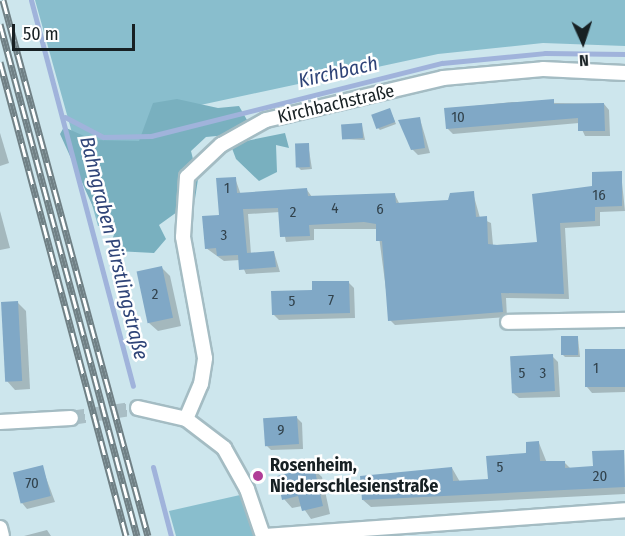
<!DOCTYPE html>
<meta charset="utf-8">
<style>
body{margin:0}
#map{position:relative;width:625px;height:536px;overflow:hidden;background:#cde6ed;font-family:"Fira Sans Condensed",sans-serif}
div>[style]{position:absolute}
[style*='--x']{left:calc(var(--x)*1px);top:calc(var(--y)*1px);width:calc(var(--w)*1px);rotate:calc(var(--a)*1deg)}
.green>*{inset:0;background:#89becd}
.forest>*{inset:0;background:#79b0bf}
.shadow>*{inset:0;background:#0003}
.stream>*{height:5px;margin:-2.5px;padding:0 2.5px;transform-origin:2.5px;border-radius:2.5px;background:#a0b3db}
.building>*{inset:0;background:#80a8c6;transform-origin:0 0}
.minor-tunnel>*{height:14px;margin-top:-7px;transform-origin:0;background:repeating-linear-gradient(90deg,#a9bec5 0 14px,transparent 0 21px)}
.roads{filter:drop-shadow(2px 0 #a4bcc3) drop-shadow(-2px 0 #a4bcc3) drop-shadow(0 2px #a4bcc3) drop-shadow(0 -2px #a4bcc3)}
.minor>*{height:14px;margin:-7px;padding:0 7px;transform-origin:7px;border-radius:7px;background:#fff}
.rail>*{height:7px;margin-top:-3.5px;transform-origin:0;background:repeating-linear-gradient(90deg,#fff 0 14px,#708085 0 28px);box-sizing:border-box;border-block:2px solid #708085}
.dots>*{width:16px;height:16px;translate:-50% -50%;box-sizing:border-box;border:3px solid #fff;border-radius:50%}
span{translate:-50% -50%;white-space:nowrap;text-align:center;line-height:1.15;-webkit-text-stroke:5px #fff;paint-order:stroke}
.number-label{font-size:15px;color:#31424c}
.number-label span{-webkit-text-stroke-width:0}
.street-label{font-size:18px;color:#172023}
.poi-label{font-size:18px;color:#172023;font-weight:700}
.left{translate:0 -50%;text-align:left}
.water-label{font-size:20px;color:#2f4478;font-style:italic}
.north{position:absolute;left:553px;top:12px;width:60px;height:60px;-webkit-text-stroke:4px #fff;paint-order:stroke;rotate:177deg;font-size:16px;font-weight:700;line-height:24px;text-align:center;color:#172023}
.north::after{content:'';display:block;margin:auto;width:21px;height:27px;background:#172023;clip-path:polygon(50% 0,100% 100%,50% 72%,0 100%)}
.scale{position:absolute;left:12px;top:24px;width:123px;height:27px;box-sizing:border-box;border:3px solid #172023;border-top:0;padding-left:8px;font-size:18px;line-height:21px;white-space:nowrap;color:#172023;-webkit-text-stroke:4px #fff;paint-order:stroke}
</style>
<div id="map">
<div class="green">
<div style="clip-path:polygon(35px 0,625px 0,625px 46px,543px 43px,438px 54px,154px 115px,165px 214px,98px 226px)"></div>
<div style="clip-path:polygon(240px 495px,255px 536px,176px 536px,169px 511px)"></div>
</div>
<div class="forest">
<div style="clip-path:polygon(177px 99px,218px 108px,239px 106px,247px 120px,241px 142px,285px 133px,289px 148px,276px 145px,277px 172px,259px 181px,236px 159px,227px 135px,206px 137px,191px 151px,198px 179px,195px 199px,159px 225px,166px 239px,154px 253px,116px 251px,111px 242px,116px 230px,99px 220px,60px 134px,64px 127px,93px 140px,139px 141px,153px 103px)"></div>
</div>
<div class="shadow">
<div style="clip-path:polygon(512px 102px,604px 104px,609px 110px,610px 136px,585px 136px,579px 123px,453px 134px,447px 128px,446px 109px)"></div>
<div style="clip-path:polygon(390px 110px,396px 124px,380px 130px,378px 128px)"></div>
<div style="clip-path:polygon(420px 119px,430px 153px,418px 155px,412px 149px)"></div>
<div style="clip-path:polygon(362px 125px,365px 140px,343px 139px)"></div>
<div style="clip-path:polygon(0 133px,9px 163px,0 166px)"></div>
<div style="clip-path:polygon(308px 144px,312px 169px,301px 170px,298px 167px)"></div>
<div style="clip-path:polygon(621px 173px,625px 211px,600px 212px,600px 226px,565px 228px,569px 299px,506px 298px,507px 317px,395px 325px,390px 320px,378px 229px,314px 229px,314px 240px,286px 242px,280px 212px,248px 214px,251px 254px,274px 252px,280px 272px,246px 274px,240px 260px,224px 261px,206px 248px,235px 178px,241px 195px,307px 190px,312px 197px,395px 195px,400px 205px,449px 202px,473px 193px,480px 218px,491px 223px,493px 245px,538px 244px,593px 188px)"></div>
<div style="clip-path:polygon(0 211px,10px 248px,0 250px)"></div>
<div style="clip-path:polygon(162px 268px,170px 276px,181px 326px,158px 331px,149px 323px)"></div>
<div style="clip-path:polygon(348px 282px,354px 288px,355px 318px,279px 320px,273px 314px,314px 291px)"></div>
<div style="clip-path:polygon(17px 302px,26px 311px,30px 389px,15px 390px,7px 381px)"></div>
<div style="clip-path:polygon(578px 338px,580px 357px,565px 357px,563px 355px)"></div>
<div style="clip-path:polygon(625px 351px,625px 392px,592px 393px,587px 387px)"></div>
<div style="clip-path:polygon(552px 356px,558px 362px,560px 397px,519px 398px,513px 393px)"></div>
<div style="clip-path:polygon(296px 417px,302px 423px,303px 449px,271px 450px,266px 445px)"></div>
<div style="clip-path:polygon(539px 443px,547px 463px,564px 462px,571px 469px,594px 468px,624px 451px,625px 494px,371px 507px,363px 500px,452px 468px,460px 482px,489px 480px)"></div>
<div style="clip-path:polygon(42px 467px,55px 502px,27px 509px,22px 503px)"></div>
<div style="clip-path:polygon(313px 469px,322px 477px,330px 514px,311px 519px,302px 506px,292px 508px,284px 499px)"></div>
<div style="clip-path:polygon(47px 530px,51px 536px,24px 536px)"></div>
</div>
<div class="stream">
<div style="--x:31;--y:0;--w:399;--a:75.2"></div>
<div style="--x:65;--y:117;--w:43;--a:27.8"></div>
<div style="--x:103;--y:137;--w:48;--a:-1.2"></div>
<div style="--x:151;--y:136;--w:300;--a:-14.1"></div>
<div style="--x:442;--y:63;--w:103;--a:-5.5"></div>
<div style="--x:545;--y:53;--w:80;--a:0.7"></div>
<div style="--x:153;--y:467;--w:71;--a:75.4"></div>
</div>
<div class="building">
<div style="clip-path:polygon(554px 99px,554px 104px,604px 103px,605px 131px,578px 131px,578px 118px,446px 129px,444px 108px)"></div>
<div style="left:390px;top:108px;width:15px;height:20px;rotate:70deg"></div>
<div style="clip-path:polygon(420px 117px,425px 148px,411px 150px,398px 120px)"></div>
<div style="left:362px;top:123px;width:15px;height:21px;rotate:86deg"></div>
<div style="left:309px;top:143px;width:24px;height:14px;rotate:88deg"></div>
<div style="clip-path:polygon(622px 171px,622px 206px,595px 207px,595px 221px,560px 223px,564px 294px,501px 293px,503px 312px,388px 321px,382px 241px,376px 241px,376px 224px,364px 222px,309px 225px,310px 236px,280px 237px,278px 208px,243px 209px,247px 253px,274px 251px,276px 267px,239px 270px,238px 255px,217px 256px,216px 248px,205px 249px,202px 216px,219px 215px,216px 178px,236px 177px,237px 193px,307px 188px,308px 196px,395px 193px,396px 203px,448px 200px,450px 193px,474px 191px,476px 217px,487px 216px,488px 244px,497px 245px,537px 242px,532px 194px,592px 186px,592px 172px)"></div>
<div style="left:162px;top:266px;width:53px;height:26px;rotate:78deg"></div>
<div style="clip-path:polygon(312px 281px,349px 281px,350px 313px,272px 315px,271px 291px,312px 290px)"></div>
<div style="left:18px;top:301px;width:80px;height:17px;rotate:87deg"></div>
<div style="left:561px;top:336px;width:17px;height:19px"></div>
<div style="left:625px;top:349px;width:38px;height:40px;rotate:90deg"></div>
<div style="left:553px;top:354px;width:37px;height:43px;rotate:87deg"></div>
<div style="left:297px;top:416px;width:28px;height:34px;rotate:86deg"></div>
<div style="clip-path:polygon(539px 441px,540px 461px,565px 461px,565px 468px,593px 466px,592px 451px,624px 450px,625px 487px,362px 500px,360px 476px,452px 467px,453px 481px,488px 479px,486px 456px,526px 453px,526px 442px)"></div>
<div style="left:43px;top:465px;width:32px;height:31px;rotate:76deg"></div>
<div style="clip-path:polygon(314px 467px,323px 506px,302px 511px,298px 496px,282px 500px,277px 476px)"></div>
</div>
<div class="minor-tunnel">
<div style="--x:71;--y:418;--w:68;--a:-8.5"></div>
</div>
<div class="roads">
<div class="minor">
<div style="--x:508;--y:322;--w:117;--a:-1"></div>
<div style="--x:138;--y:408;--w:49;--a:12.9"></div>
<div style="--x:186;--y:419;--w:48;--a:37.3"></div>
<div style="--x:224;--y:448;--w:47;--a:60.7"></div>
<div style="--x:247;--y:489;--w:50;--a:71.2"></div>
<div style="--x:186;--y:419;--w:38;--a:-67"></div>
<div style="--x:201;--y:384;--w:26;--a:-81"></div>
<div style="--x:205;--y:358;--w:123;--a:-100.3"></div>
<div style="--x:183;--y:237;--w:60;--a:-86.2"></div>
<div style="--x:187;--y:177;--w:47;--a:-43.3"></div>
<div style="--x:221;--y:145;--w:51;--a:-29.1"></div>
<div style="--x:266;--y:120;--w:182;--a:-13.3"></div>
<div style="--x:443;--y:78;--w:100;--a:-5.1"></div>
<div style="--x:543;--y:69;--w:82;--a:2.8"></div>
<div style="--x:0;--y:422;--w:71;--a:-3.2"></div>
<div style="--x:0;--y:528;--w:8;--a:76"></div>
<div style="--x:265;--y:536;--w:361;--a:-4.1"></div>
</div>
</div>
<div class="rail">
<div style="--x:3;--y:0;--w:555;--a:74.86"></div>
<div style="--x:0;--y:24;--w:530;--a:75.02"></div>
<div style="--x:0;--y:62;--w:490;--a:75.1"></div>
</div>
<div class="dots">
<div style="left:258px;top:476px;background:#b03d97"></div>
</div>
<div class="number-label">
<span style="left:458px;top:118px">10</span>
<span style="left:227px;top:189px">1</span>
<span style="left:599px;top:196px">16</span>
<span style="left:335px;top:209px">4</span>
<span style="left:380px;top:210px">6</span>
<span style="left:293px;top:213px">2</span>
<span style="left:224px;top:236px">3</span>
<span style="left:155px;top:295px">2</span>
<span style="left:331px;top:301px">7</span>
<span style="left:292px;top:302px">5</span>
<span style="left:596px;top:369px">1</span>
<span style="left:522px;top:374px">5</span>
<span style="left:543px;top:374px">3</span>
<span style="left:281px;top:431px">9</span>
<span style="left:500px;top:468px">5</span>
<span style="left:600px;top:477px">20</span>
<span style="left:32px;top:484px">70</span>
</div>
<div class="street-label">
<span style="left:336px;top:104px;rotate:-13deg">Kirchbachstraße</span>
</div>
<div class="poi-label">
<span class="left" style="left:270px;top:476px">Rosenheim,<br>Niederschlesienstraße</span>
</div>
<div class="water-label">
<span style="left:338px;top:72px;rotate:-13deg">Kirchbach</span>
<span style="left:114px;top:248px;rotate:76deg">Bahngraben Pürstlingstraße</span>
</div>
<div class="north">N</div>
<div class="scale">50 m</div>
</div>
